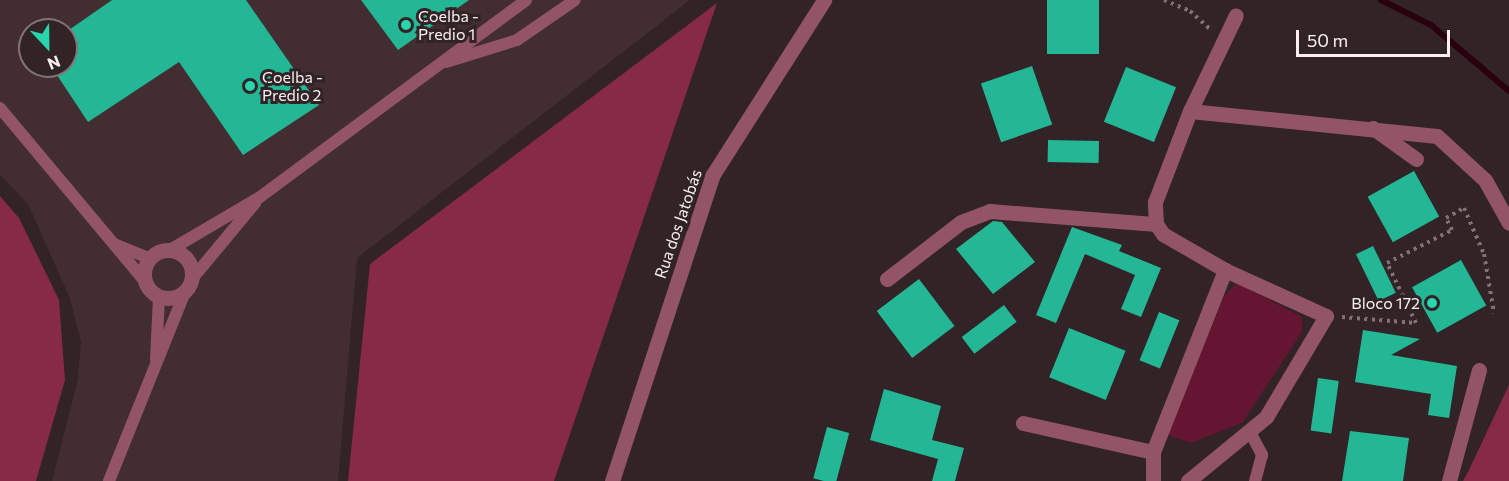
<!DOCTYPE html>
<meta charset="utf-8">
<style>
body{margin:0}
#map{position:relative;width:1509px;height:481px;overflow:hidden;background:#322326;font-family:Commissioner,sans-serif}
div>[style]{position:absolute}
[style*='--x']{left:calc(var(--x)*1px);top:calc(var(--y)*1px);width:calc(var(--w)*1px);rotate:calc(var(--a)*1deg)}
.built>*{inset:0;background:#422d31}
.green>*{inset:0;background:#641531}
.forest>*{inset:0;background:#872a48}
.stream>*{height:6px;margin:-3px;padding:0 3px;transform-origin:3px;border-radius:3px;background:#29000d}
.building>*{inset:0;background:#24b795;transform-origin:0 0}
.path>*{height:4px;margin-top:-2px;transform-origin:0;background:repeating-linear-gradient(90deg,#7f7275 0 3px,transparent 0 7.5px)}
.service>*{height:12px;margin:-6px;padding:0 6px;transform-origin:6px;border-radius:6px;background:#935565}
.minor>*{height:15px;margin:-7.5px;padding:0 7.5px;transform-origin:7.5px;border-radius:7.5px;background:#935565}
.minor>.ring{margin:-7.5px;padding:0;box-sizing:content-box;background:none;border:15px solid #935565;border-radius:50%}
.tertiary>*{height:15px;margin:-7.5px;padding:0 7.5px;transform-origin:7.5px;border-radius:7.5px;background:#935565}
.dots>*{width:16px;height:16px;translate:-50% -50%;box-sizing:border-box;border:3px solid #322326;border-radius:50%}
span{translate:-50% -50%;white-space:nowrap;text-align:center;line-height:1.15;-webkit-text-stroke:6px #322326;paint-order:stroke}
.poi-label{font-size:16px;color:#faf0f2}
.left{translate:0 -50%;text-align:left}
.right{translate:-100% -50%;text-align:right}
.street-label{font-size:16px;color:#faf0f2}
.north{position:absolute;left:18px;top:18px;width:60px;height:60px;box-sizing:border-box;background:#322326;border:2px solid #827578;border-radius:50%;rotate:158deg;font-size:16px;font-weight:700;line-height:24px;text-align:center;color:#faf0f2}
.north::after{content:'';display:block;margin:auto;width:21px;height:27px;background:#28d5ad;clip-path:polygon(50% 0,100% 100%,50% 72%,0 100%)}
.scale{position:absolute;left:1296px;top:30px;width:154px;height:27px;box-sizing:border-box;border:3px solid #faf0f2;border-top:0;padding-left:8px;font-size:18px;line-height:21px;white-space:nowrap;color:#faf0f2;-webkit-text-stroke:4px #322326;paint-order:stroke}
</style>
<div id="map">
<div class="built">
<div style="clip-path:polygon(evenodd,0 0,690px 0,357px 258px,338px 481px,52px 481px,78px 379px,81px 341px,69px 296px,28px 204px,0 175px,0 0,30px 30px,66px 30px,66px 66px,30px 66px,30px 30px)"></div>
</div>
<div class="green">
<div style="clip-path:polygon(1237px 283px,1302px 317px,1302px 332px,1242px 423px,1191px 443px,1167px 435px,1224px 296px)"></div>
</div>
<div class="forest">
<div style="clip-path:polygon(717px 3px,554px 481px,348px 481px,370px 264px)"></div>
<div style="clip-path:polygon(0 196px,19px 218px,59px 300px,65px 380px,36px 481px,0 481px)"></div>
<div style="clip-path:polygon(1509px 385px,1509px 481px,1463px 481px,1468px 472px)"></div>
</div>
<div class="stream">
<div style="--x:1381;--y:0;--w:56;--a:26.6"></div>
<div style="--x:1431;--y:25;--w:102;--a:40.2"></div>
</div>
<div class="building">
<div style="clip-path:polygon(112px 0,246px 0,319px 105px,243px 155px,179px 62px,88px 122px,51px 66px,66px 66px,66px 32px)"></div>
<div style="clip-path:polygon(361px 0,469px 0,398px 50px)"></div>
<div style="left:1047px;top:0;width:52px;height:54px"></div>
<div style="left:1032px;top:66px;width:62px;height:54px;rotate:71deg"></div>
<div style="left:1126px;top:67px;width:54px;height:59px;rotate:22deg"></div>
<div style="left:1048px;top:140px;width:51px;height:22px;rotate:1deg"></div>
<div style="left:1414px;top:171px;width:52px;height:53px;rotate:61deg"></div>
<div style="clip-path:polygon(993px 221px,1002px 222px,1035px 262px,993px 294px,956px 249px)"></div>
<div style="clip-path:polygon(1072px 227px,1122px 245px,1119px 251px,1161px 268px,1141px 317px,1121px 309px,1135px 275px,1085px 254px,1056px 323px,1036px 315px)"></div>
<div style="left:1373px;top:246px;width:52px;height:19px;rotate:64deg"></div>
<div style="left:1461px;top:260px;width:52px;height:56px;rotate:61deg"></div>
<div style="left:919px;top:279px;width:59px;height:53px;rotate:53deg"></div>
<div style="left:1004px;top:305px;width:21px;height:53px;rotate:53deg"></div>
<div style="left:1159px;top:312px;width:22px;height:52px;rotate:22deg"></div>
<div style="left:1069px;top:328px;width:61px;height:53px;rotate:22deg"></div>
<div style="clip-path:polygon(1363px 330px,1420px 339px,1391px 355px,1457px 366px,1449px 418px,1428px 415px,1431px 394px,1355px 382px)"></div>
<div style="left:1318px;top:378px;width:21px;height:53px;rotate:8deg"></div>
<div style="clip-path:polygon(884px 389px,941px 406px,932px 440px,964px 448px,955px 481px,932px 481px,938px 459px,870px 440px)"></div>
<div style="left:827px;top:427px;width:23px;height:53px;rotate:15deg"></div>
<div style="clip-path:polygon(1350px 431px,1409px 438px,1403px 481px,1342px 481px)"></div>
</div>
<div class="path">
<div style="--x:1164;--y:0;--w:28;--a:23"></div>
<div style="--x:1190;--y:11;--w:28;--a:42"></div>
<div style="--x:1342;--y:317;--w:74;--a:4.6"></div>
<div style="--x:1416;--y:323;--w:67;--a:-115.8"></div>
<div style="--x:1387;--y:263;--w:73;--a:-26.9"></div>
<div style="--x:1452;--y:230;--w:13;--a:-117"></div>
<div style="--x:1446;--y:218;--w:21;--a:-29"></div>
<div style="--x:1464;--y:208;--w:50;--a:66.5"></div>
<div style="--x:1484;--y:254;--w:60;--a:80.4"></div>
</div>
<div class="service">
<div style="--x:446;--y:62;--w:74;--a:-17.2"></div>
<div style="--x:517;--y:40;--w:70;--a:-34.6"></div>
<div style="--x:0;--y:108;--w:224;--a:50.1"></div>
<div style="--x:114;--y:244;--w:38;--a:22"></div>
<div style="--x:170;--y:250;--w:104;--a:-30.5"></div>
<div style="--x:260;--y:197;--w:331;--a:-36.5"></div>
<div style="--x:192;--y:279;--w:99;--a:-50.3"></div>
<div style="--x:156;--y:360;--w:63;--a:-87.3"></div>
<div style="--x:1251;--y:434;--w:24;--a:62"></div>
<div style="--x:1262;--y:455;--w:27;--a:105"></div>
<div style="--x:109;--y:481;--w:201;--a:-68.1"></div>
</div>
<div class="minor">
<div style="--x:1190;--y:111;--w:248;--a:5.8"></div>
<div style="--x:1437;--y:136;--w:65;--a:42.5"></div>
<div style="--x:1485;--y:180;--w:49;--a:60.8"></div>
<div style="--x:1373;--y:128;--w:53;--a:35.8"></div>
<div class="ring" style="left:144px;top:250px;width:33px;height:33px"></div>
<div style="--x:1225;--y:270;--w:72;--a:-149.9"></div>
<div style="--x:1163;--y:234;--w:12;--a:-125"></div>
<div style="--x:1156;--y:224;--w:22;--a:-93"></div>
<div style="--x:1155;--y:202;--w:97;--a:-69"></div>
<div style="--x:1190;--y:111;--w:106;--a:-64.4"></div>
<div style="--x:887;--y:279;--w:93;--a:-37.6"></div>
<div style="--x:961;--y:222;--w:31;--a:-21"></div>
<div style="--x:990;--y:211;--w:167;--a:4.5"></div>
<div style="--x:1023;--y:423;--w:133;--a:12.6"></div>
<div style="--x:612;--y:481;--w:321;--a:-71.8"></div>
<div style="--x:712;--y:176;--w:209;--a:-57.5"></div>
<div style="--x:1449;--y:481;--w:115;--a:-74.9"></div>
</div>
<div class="tertiary">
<div style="--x:1153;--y:481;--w:29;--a:-90"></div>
<div style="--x:1153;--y:452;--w:196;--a:-68.4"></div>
<div style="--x:1225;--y:270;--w:111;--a:24.5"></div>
<div style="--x:1326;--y:316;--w:117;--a:120.7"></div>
<div style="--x:1266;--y:417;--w:101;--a:140.6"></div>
</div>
<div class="dots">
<div style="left:406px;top:25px;background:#28d5ad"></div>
<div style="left:250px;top:86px;background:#28d5ad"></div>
<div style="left:1432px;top:303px;background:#28d5ad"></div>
</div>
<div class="poi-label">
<span class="left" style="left:418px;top:25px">Coelba -<br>Predio 1</span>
<span class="left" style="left:262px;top:86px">Coelba -<br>Predio 2</span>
<span class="right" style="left:1420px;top:303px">Bloco 172</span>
</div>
<div class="street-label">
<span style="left:678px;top:224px;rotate:-71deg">Rua dos Jatobás</span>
</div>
<div class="north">N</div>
<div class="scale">50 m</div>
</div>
